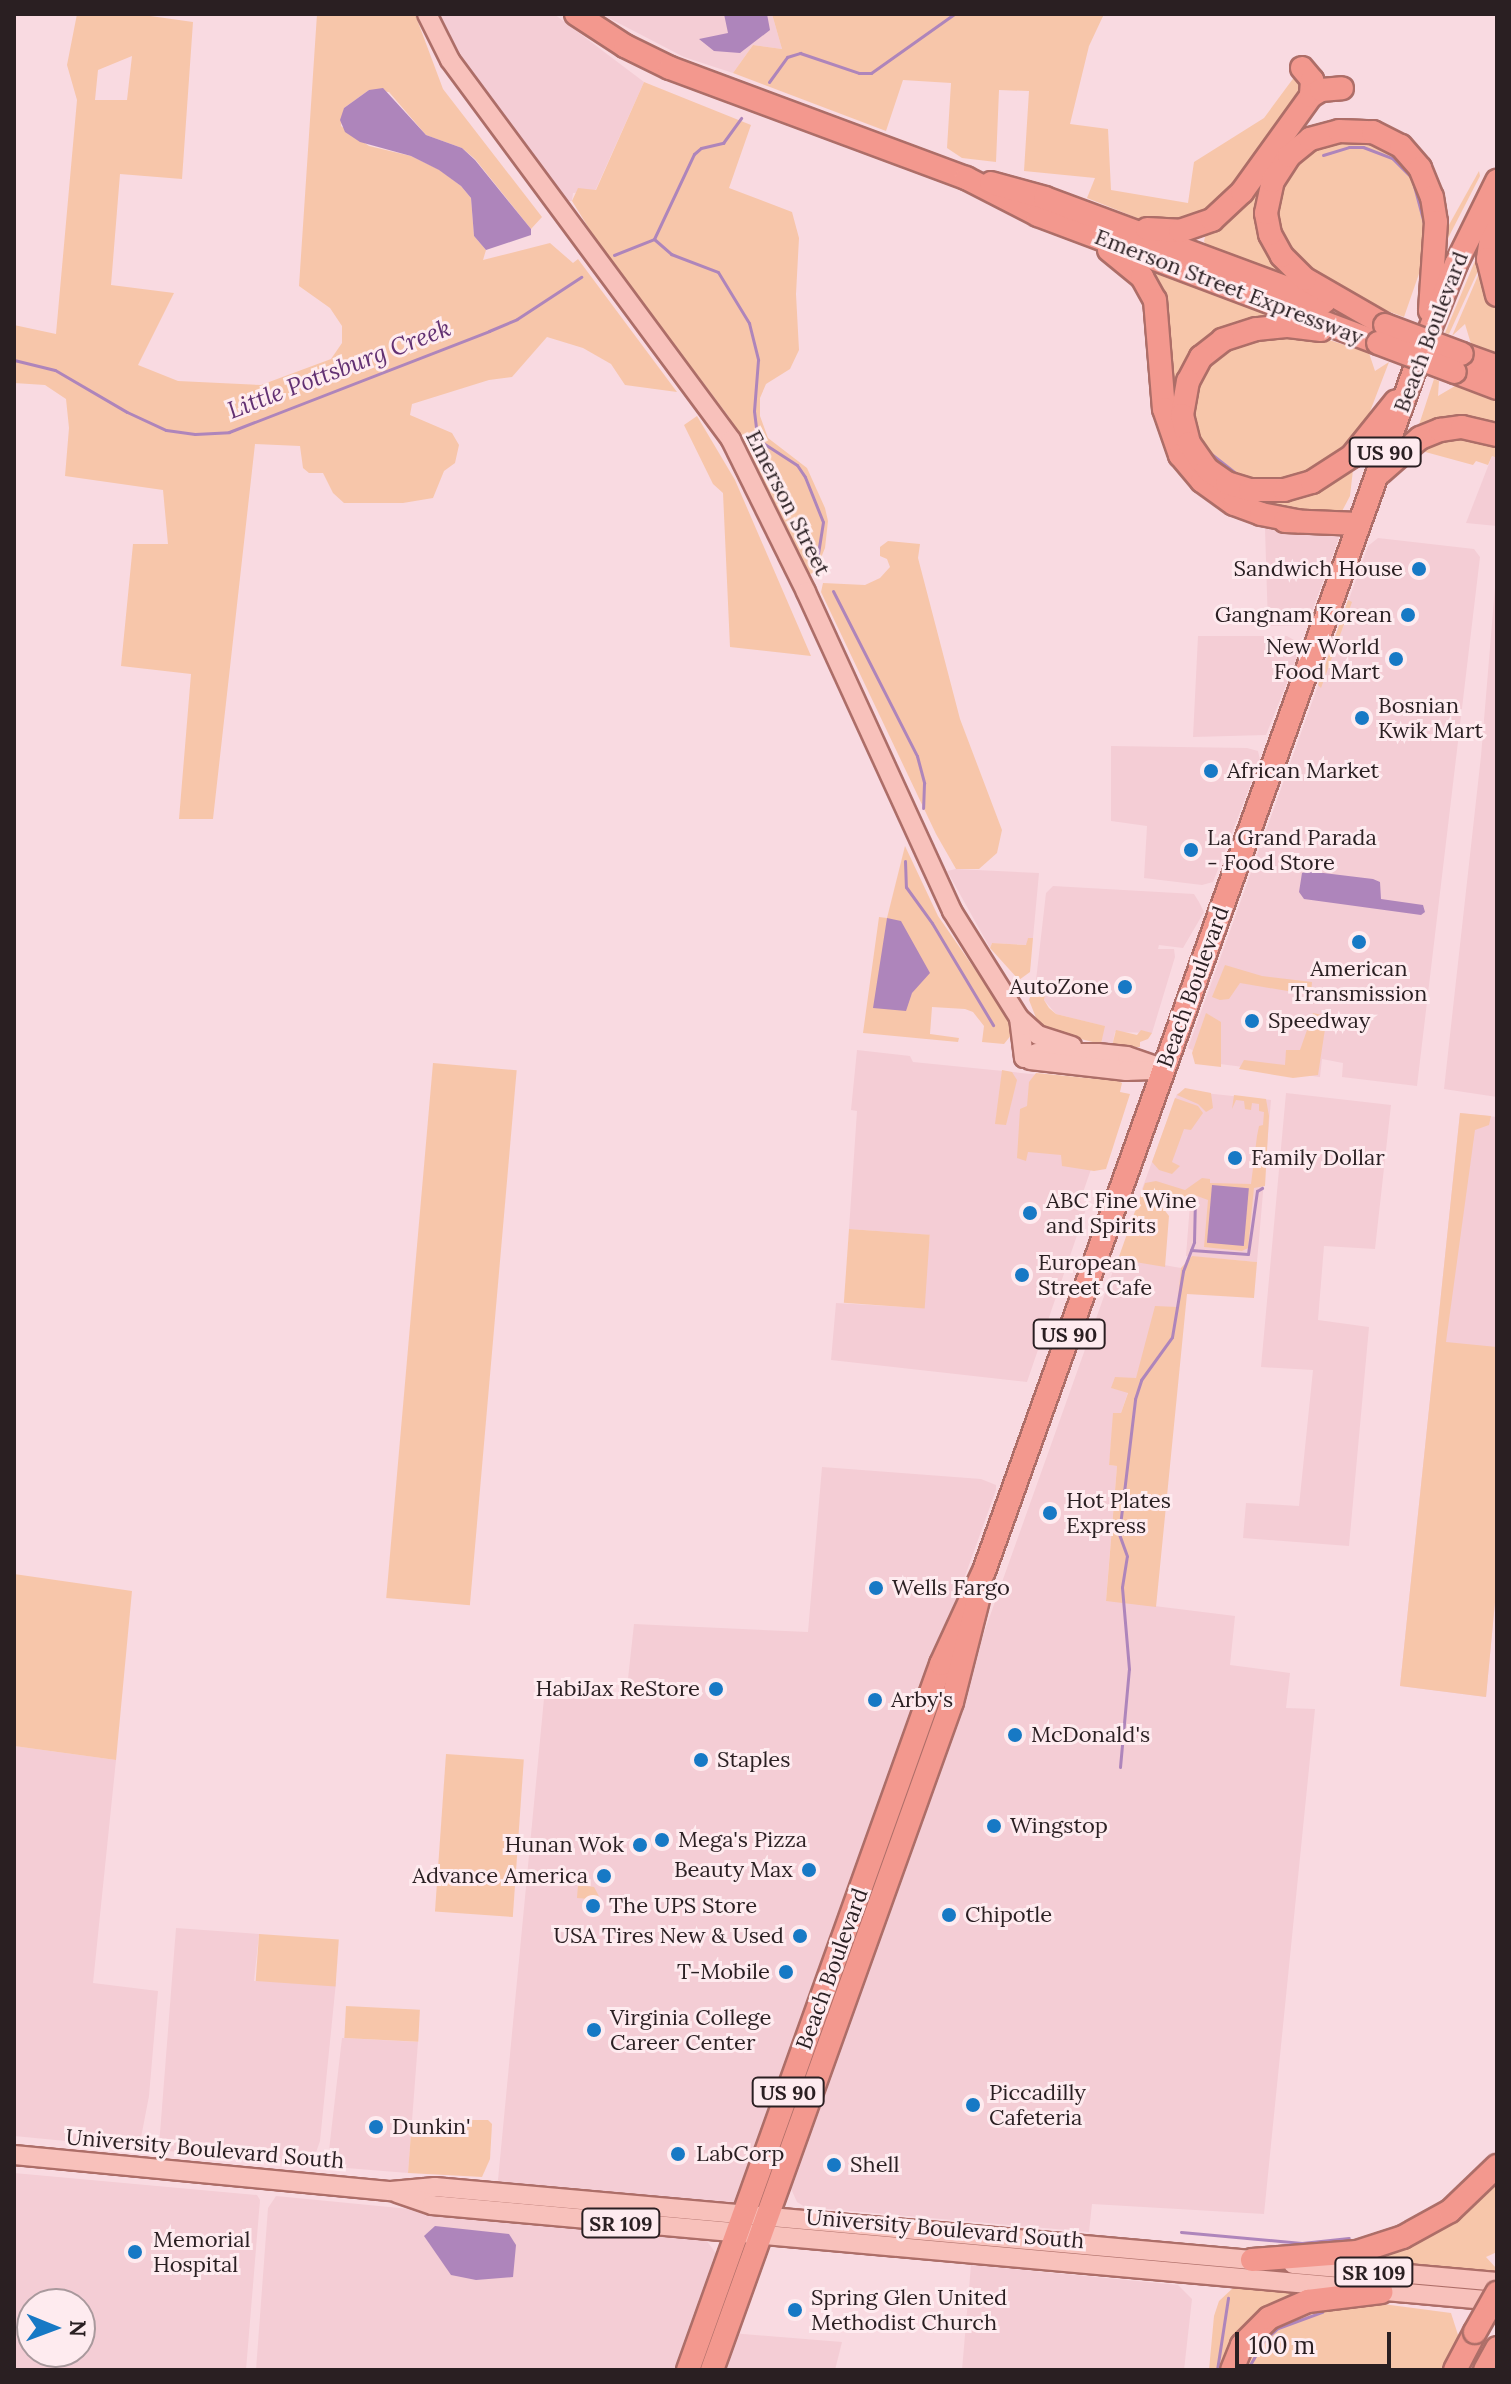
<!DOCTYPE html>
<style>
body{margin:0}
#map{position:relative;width:1511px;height:2384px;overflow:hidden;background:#f9dae1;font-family:Lora,serif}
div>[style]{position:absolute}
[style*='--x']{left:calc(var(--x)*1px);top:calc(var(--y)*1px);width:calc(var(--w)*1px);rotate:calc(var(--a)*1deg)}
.built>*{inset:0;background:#f4cdd5}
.green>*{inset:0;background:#f7c6aa;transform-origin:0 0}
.water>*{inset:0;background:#ae85bb;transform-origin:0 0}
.stream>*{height:3px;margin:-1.5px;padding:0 1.5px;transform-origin:1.5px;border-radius:1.5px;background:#ae85bb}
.roads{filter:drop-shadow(2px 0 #ad6e68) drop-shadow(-2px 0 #ad6e68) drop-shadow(0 2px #ad6e68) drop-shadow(0 -2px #ad6e68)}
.major>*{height:18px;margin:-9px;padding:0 9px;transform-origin:9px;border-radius:9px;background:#f8c1bb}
.highway>*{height:22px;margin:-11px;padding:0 11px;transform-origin:11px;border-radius:11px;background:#f3988e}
.bridges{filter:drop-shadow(2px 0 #ad6e68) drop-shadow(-2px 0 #ad6e68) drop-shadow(0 2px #ad6e68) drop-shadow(0 -2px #ad6e68)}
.highway-bridge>*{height:22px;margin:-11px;padding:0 11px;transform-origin:11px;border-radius:11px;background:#f3988e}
.dots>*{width:22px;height:22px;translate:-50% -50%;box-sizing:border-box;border:4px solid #feebef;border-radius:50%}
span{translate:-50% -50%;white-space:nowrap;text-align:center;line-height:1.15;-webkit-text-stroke:6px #feebef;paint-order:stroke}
.shield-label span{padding:2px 6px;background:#feebef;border:2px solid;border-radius:6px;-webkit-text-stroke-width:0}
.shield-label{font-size:20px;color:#2a1f22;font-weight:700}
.street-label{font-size:22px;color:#2a1f22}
.poi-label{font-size:22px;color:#2a1f22}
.right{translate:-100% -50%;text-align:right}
.left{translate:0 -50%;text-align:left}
.water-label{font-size:24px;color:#623072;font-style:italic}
.frame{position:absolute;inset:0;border:16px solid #2a1f22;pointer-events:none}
.north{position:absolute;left:16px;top:2288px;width:80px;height:80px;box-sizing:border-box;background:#feebef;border:2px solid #a9999d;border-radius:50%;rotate:91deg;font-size:22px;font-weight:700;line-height:32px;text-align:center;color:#2a1f22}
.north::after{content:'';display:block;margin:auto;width:28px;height:36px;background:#1779c5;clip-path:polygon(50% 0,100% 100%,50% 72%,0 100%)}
.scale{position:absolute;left:1235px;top:2332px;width:156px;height:36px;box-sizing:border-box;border:4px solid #2a1f22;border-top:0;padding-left:10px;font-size:24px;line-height:28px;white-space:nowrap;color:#2a1f22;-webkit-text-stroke:6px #feebef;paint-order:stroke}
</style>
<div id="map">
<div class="built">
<div style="clip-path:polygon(437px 14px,554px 14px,644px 82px,595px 191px,573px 193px,572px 201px,560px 201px,462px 62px)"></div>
<div style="clip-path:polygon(601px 14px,772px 14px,782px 49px,753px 45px,733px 73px,684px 57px)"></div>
<div style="clip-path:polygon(1492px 456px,1497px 458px,1497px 526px,1466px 523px)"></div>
<div style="clip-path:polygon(1331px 527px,1339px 538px,1307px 625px,1268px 626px,1265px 528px)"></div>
<div style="clip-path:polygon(1378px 538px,1474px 549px,1480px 557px,1417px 1086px,1342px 1077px,1343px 1063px,1322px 1059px,1320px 1077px,1197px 1061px,1198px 1053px,1188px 1048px,1368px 546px)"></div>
<div style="clip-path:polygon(1497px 563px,1497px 1097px,1444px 1089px,1481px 756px)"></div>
<div style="clip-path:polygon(1198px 636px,1287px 636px,1299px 643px,1300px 650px,1266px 735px,1193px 737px)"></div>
<div style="clip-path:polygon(1111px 746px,1247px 748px,1258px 751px,1260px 760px,1213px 882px,1202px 885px,1144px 878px,1147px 826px,1111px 821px)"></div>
<div style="clip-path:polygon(956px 869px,1039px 873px,1033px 938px,1028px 938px,1027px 945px,992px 943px,990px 948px,947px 871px)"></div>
<div style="clip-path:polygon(1053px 886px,1194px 894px,1199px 902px,1204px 912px,1183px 948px,1159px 945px,1158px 949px,1174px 949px,1175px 957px,1152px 1033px,1115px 1032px,1112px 1046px,1101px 1044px,1104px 1026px,1056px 1014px,1044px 1000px,1047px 984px,1035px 989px,1046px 893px)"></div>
<div style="clip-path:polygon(857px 1050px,910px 1056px,913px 1062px,1121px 1083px,1080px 1201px,1086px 1209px,1027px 1382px,831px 1360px,836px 1303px,921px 1308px,930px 1235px,849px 1229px,857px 1111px,851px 1110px)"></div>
<div style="clip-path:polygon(1185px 1091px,1271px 1100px,1257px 1262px,1186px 1256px,1190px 1204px,1142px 1189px,1177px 1094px)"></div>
<div style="clip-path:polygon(1286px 1093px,1391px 1105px,1375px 1249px,1324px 1246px,1318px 1320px,1369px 1327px,1349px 1546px,1243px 1538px,1246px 1503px,1299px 1506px,1313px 1370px,1261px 1367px)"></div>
<div style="clip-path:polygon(1460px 1113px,1497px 1117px,1497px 1581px,1486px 1697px,1400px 1686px)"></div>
<div style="clip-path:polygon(1118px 1257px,1181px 1268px,1177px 1308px,1136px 1379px,1112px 1388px,1128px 1392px,1121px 1413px,1114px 1413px,1109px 1465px,1117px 1466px,1106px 1600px,1235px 1616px,1230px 1665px,1290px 1673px,1286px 1708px,1315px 1709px,1264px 2214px,1092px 2204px,1089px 2232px,805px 2207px,797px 2202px,788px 2182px)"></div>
<div style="clip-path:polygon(822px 1467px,981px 1479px,996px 1485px,996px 1490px,738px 2206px,507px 2188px,498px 2180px,545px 1688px,626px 1697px,634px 1624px,808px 1632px)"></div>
<div style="clip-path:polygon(14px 1746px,116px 1760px,93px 1983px,158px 1991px,149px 2096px,139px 2148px,14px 2136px)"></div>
<div style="clip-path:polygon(176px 1928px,259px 1934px,254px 1981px,336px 1982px,320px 2141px,312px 2164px,168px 2151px,159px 2146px)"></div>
<div style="clip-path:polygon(342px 2038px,418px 2042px,408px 2173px,334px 2167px,328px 2159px)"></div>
<div style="clip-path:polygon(evenodd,14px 2173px,257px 2195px,260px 2200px,246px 2370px,14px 2370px,14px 2173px,32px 2304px,80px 2304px,80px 2352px,32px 2352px,32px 2304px)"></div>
<div style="clip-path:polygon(276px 2196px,697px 2237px,706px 2240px,718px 2256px,680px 2370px,256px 2370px,268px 2208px)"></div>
<div style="clip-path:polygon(971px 2265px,1178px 2285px,1192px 2299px,1184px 2370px,962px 2370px)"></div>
<div style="clip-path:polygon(731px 2333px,842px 2342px,835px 2370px,718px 2370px)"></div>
</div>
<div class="green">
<div style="clip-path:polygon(evenodd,77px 14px,136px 14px,193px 22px,182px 179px,120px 174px,111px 285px,174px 293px,138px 365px,178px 381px,261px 385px,331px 359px,342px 343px,342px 326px,330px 308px,299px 286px,317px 14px,415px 14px,443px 89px,542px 217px,531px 229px,475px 159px,462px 148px,426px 135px,389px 92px,369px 90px,344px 108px,341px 126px,369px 146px,411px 156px,440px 170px,461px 186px,471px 198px,474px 236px,486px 250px,483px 260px,550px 243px,573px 263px,578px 259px,677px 392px,625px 385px,611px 364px,583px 348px,547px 337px,512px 377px,489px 380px,412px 404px,410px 415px,452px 433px,459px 445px,455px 463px,444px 471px,433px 498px,403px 503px,344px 503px,333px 493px,323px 473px,309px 473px,303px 468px,300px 446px,255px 444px,213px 819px,179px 819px,191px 674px,121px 666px,133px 544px,168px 544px,163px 490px,65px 476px,69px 428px,66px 399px,45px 385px,14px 383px,14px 325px,56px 334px,77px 100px,67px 65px,77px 14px,132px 56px,127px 100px,95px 100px,98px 70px,132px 56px)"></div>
<div style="clip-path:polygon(772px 14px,1104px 14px,1089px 46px,1070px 124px,1108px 129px,1111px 190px,1188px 203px,1194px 162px,1264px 118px,1295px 76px,1304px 87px,1230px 194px,1209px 216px,1185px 221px,1142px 220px,1087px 198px,1095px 178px,1024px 171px,1029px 91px,999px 90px,996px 162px,962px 158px,947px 148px,951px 83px,903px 80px,886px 131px,733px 73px,753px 45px,782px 49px)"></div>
<div style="clip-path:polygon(644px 82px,751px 125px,729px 188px,792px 212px,799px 238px,796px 294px,799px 350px,790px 369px,766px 384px,760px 398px,760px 416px,768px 438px,807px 468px,825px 508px,828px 521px,825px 548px,815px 572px,808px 575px,729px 417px,598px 243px,572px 201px,578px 188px,596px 190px)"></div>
<div style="clip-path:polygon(1365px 138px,1406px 159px,1427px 205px,1422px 265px,1404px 317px,1365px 303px,1305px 272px,1280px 233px,1279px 190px,1299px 159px,1319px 143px)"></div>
<div style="clip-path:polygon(1479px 171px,1480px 176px,1444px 246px,1440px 241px)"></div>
<div style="clip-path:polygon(1258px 182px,1262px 185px,1279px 266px,1274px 270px,1207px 249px,1204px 241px,1206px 233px)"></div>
<div style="clip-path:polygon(1477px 256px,1481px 257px,1478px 271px,1449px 334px,1445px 333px)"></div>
<div style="clip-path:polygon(1157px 271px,1271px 316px,1268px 322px,1240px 327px,1216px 337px,1198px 351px,1185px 372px,1178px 395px,1177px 419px,1185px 447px,1197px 465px,1230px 490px,1269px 496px,1319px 485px,1354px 461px,1350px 496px,1340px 515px,1284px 514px,1253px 508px,1223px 493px,1189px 461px,1176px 436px,1169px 410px,1164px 318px,1150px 277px,1150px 272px)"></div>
<div style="clip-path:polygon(1480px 271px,1497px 304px,1497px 354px,1471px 344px,1465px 324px,1452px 336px)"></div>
<div style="clip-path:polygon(1314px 335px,1369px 353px,1375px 371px,1389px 362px,1366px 422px,1345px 452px,1300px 481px,1240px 483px,1197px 448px,1192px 436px,1195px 375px,1236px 341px)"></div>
<div style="clip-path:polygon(1434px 379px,1439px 381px,1438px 396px,1455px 386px,1497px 402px,1497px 430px,1416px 434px)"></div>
<div style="clip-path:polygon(697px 416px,735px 480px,811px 656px,730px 647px,723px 493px,713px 484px,684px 425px)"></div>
<div style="clip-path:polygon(1447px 435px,1497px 440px,1497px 458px,1492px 456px,1488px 465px,1476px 461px,1473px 465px,1418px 450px)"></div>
<div style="clip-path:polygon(888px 541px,920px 544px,918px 558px,960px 719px,1002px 830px,997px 853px,979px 869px,956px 869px,936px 834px,821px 592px,823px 583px,865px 585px,880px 578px,890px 567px,887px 559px,880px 556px,880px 547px)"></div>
<div style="clip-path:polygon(1348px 600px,1352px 602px,1321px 688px,1318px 685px)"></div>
<div style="clip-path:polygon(905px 846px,938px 916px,1012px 1023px,1012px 1034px,1004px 1044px,982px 1042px,984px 1026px,973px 1012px,965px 1009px,932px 1007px,930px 1034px,959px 1038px,958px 1042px,863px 1033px,879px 917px,887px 918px)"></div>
<div style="clip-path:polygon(1028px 938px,1033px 938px,1030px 972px,1019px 980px,990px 948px,992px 943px,1026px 945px)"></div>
<div style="clip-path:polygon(1225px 965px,1262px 976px,1312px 982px,1311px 995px,1240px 983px,1229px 999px,1220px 1000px,1212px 997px)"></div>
<div style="clip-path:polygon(1048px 984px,1044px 1000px,1049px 1008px,1056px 1014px,1105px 1026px,1101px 1044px,1048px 1031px,1038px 1023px,1029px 1000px,1033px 989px)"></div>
<div style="clip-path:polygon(1206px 1013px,1221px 1022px,1221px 1067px,1195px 1064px,1192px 1053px)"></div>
<div style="clip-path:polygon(1313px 1013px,1327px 1016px,1318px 1075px,1293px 1078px,1239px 1069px,1244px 1060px,1285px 1065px,1286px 1050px,1300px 1050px)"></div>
<div style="clip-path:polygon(1116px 1030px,1137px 1035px,1141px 1030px,1152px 1033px,1148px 1039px,1140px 1042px,1140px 1047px,1119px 1047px,1112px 1046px)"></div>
<div style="left:433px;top:1063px;width:84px;height:537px;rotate:5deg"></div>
<div style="clip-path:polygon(1002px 1070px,1012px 1072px,1017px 1080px,1006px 1125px,995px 1124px)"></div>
<div style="clip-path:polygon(1036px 1073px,1118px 1081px,1122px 1083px,1120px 1092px,1130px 1094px,1106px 1169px,1094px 1171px,1062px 1166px,1061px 1155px,1028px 1152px,1026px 1161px,1017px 1158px,1020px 1109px,1027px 1106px,1029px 1082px)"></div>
<div style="clip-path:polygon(1185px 1088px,1211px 1093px,1213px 1108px,1206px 1112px,1198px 1104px,1177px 1095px)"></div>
<div style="clip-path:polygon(1234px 1095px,1266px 1099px,1269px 1116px,1265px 1186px,1254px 1188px,1248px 1248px,1242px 1251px,1204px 1247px,1208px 1200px,1197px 1196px,1189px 1202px,1181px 1197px,1162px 1195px,1157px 1200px,1169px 1216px,1165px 1267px,1123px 1260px,1121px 1265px,1116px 1265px,1145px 1183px,1156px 1181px,1185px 1190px,1202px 1178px,1210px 1179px,1210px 1183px,1251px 1184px,1257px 1136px,1259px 1126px,1263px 1125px,1264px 1112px,1259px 1111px,1259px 1104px,1252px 1103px,1251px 1110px,1245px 1109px,1244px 1101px,1236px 1100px,1232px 1109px)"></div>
<div style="clip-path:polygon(1175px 1098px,1198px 1106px,1203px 1113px,1191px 1130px,1184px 1129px,1172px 1162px,1180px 1166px,1172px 1174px,1159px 1170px,1152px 1162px)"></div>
<div style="clip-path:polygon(1460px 1113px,1491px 1116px,1489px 1125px,1475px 1130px,1446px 1342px,1497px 1347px,1497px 1581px,1486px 1697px,1400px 1686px)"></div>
<div style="left:849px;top:1229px;width:81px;height:74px;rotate:4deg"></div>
<div style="clip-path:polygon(1192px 1256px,1257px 1262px,1254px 1298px,1187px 1294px,1156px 1607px,1106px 1601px,1117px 1466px,1109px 1465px,1113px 1413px,1121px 1413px,1128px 1393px,1111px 1388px,1115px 1377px,1136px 1378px,1155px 1306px,1177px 1307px,1181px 1268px)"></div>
<div style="clip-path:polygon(14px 1574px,132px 1591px,116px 1760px,14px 1746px)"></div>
<div style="left:446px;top:1754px;width:78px;height:158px;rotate:4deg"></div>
<div style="clip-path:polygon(578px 1885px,594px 1887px,601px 1900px,577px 1898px)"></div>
<div style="left:259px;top:1934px;width:80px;height:47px;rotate:4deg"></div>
<div style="left:346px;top:2006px;width:74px;height:32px;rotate:3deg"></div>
<div style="clip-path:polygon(412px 2120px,488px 2120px,492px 2124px,490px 2159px,482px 2177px,408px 2173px)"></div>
<div style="clip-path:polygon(1497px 2172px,1497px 2252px,1486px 2257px,1496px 2268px,1494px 2272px,1349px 2260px)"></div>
<div style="clip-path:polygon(1233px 2288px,1311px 2294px,1285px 2304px,1227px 2370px,1209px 2370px,1214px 2316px,1219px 2301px)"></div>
<div style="clip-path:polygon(1360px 2301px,1451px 2313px,1459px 2338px,1441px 2370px,1238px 2370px,1240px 2361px,1284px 2316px)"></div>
</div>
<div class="water">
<div style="clip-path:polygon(724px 14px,767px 14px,770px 30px,740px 53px,714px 51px,699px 39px,728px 33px)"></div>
<div style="clip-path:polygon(383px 88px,426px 135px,462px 148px,475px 160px,531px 229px,531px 235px,486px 250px,474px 236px,471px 198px,461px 186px,439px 170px,411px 156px,360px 142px,345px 132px,340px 120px,344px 108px,369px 90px)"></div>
<div style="clip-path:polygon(1307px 871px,1373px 879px,1380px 882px,1381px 899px,1423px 905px,1425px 912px,1421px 915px,1304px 899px,1299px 892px,1302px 873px)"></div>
<div style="clip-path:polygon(887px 918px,901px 921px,930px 973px,912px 993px,906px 1011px,873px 1008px)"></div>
<div style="left:1212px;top:1185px;width:37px;height:58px;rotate:5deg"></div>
<div style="clip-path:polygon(435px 2226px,509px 2234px,516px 2245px,513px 2277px,476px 2280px,451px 2275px,424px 2236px)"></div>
</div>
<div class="stream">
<div style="--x:769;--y:82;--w:31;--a:-54"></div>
<div style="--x:787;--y:57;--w:14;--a:-17"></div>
<div style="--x:800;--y:53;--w:62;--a:18.7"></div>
<div style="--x:859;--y:73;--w:12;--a:0"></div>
<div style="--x:871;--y:73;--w:102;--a:-35.4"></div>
<div style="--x:1323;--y:155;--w:27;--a:-17"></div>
<div style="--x:1349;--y:147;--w:14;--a:0"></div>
<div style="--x:1363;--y:147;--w:31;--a:21"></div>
<div style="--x:1392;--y:158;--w:28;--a:45"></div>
<div style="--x:1412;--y:178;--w:51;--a:75.1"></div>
<div style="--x:654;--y:239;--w:23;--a:41"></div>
<div style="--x:671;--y:254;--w:50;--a:21"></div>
<div style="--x:718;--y:272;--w:60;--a:58.7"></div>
<div style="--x:749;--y:323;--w:38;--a:76"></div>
<div style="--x:758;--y:360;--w:51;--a:94.5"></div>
<div style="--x:754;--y:411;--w:23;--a:83"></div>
<div style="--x:757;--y:434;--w:11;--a:56"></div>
<div style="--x:763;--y:443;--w:40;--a:32.9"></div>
<div style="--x:797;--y:465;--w:14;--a:56"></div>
<div style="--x:805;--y:477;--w:48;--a:68.2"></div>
<div style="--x:823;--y:522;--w:39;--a:99"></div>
<div style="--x:614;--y:255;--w:43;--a:-21.8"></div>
<div style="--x:654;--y:239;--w:94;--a:-64.8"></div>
<div style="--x:694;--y:154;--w:9;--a:-41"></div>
<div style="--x:701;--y:148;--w:23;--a:-13"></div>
<div style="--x:723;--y:143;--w:31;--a:-54"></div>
<div style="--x:14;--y:360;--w:42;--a:13.7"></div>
<div style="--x:55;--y:370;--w:83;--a:30.3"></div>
<div style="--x:127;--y:412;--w:43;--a:24.8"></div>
<div style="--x:166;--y:430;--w:29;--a:8"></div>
<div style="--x:195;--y:434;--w:34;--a:-3"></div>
<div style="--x:229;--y:432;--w:279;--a:-21.2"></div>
<div style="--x:489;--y:331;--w:30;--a:-23"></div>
<div style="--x:517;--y:319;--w:77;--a:-33.3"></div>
<div style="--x:1338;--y:452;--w:8;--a:-40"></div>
<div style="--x:1210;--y:453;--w:36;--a:38"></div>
<div style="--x:833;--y:591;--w:185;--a:63"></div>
<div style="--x:917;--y:756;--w:28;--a:75"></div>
<div style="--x:924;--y:783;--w:25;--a:92"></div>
<div style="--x:905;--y:861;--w:26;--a:88"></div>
<div style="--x:906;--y:887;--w:44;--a:54.2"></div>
<div style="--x:932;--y:923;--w:119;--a:59.1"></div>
<div style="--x:1191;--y:1250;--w:57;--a:4"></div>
<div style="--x:1248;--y:1254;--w:64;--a:-81.9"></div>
<div style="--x:1257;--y:1191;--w:6;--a:-31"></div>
<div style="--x:1120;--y:1767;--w:98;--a:-84.8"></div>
<div style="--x:1129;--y:1669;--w:82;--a:-94.9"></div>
<div style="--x:1122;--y:1587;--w:31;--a:-81"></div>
<div style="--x:1127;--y:1556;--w:23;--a:-110"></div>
<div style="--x:1119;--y:1534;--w:136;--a:-83.2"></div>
<div style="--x:1135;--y:1399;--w:20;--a:-72"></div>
<div style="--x:1141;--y:1380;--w:53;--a:-54.2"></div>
<div style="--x:1172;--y:1337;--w:67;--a:-80.5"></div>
<div style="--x:1183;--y:1271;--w:31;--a:-69"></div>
<div style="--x:1194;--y:1242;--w:45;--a:-88.7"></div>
<div style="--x:1181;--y:2232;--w:121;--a:5.2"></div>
<div style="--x:1302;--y:2243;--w:47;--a:-6.1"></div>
<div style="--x:1217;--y:2370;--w:73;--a:-81.3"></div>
<div style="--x:1247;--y:2370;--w:34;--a:-60"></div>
<div style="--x:1264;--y:2340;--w:18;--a:-41"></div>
<div style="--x:1278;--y:2328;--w:47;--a:-20"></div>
</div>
<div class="roads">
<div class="major">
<div style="--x:427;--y:14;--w:51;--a:63.4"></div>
<div style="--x:450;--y:60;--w:473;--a:53.5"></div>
<div style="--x:731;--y:440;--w:169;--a:63.7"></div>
<div style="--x:806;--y:592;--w:351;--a:65.4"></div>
<div style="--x:952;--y:911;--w:126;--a:57.9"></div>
<div style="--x:1019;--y:1018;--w:40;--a:82.9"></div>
<div style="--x:1019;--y:1018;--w:25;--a:42"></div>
<div style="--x:1038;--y:1035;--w:36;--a:18"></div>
<div style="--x:1024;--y:1058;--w:14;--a:-21"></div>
<div style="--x:1037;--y:1053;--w:61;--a:0"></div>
<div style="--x:1098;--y:1053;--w:29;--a:6"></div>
<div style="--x:1127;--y:1056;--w:39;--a:19"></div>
<div style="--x:1030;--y:1060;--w:97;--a:6.5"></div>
<div style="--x:1126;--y:1071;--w:26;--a:-2"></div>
<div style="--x:14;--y:2155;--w:379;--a:5.5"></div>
<div style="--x:391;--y:2191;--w:44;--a:-5.2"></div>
<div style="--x:435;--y:2187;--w:831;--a:5.11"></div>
<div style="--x:397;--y:2193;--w:37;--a:19"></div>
<div style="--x:432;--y:2205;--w:1069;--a:5.15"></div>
<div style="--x:1293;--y:2264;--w:205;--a:5"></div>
</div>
<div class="highway">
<div style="--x:576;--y:14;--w:59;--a:33.1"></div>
<div style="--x:625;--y:46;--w:50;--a:26.1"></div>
<div style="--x:670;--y:68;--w:316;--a:20.4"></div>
<div style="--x:966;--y:178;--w:81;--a:27.2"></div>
<div style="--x:1038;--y:215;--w:363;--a:20.6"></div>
<div style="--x:1302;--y:68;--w:16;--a:50"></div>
<div style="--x:1312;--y:80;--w:16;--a:94"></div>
<div style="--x:991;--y:183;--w:56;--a:15.5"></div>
<div style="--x:1045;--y:198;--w:298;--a:20.4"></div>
<div style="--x:1497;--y:195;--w:65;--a:98"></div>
<div style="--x:1488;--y:259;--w:37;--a:76"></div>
<div style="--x:1147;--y:229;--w:33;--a:3"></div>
<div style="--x:1180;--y:231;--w:34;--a:-19"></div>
<div style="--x:1212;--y:220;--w:41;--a:-43"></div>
<div style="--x:1242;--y:192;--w:118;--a:-54.3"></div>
<div style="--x:1311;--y:96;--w:12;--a:-31"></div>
<div style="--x:1321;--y:90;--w:21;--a:-5"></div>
<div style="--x:1109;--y:250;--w:43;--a:39.3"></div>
<div style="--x:1142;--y:277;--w:26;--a:61"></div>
<div style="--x:1155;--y:300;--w:109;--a:85.3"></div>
<div style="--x:1164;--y:409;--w:49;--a:70.8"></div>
<div style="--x:1180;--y:455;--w:34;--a:50"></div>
<div style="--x:1202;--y:481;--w:39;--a:36"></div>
<div style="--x:1234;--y:504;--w:29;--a:20"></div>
<div style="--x:1261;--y:514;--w:38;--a:11"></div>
<div style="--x:1385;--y:325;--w:92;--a:-150.1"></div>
<div style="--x:1305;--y:279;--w:33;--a:-135"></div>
<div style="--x:1282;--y:256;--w:25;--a:-119"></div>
<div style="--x:1270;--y:234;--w:21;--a:-101"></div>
<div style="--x:1266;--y:213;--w:33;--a:-78"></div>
<div style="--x:1273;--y:181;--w:30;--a:-57"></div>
<div style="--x:1289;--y:156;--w:27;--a:-39"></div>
<div style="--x:1310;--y:139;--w:30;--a:-15"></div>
<div style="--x:1339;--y:131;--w:34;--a:2"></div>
<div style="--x:1373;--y:132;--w:31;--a:27"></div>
<div style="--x:1401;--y:146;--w:29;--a:49"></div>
<div style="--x:1420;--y:168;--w:31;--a:68"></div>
<div style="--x:1432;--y:197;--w:25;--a:81"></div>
<div style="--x:1436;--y:222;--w:89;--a:93.9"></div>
<div style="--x:1321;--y:330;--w:35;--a:-173"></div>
<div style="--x:1286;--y:326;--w:30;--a:174"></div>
<div style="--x:1256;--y:329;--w:35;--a:162"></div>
<div style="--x:1223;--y:340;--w:28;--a:142"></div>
<div style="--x:1201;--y:357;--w:27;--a:118"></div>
<div style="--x:1188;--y:381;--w:35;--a:100"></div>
<div style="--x:1182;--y:415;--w:29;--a:76"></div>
<div style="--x:1189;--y:443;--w:32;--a:55"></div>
<div style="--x:1207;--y:469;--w:24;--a:35"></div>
<div style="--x:1227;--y:483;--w:24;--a:17"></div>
<div style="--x:1250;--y:490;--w:34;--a:0"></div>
<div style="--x:1284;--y:490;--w:29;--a:-16"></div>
<div style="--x:1312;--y:482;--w:48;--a:-33"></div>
<div style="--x:1352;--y:456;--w:70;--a:-51.3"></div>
<div style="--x:1462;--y:354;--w:37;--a:20"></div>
<div style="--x:1455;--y:372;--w:45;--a:20.9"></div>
<div style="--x:1380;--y:473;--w:53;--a:-41.2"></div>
<div style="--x:1420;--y:438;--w:22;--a:-22"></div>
<div style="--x:1440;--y:430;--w:22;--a:-8"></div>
<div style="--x:1462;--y:427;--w:36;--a:13"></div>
<div style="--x:1285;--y:521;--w:74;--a:2.3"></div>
<div style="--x:1252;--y:2260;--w:105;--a:-4.4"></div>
<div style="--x:1357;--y:2252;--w:48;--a:-18.1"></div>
<div style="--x:1403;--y:2237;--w:54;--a:-29"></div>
<div style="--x:1450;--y:2211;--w:65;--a:-43.8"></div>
<div style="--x:688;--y:2370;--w:750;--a:-70.28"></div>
<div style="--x:941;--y:1664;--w:102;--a:-65.2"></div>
<div style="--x:984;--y:1571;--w:1298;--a:-70.28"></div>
<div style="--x:1422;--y:349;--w:92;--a:-68.2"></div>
<div style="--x:1456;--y:264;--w:93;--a:-63.7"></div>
<div style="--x:712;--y:2370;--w:710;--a:-70.24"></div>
<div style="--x:952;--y:1702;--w:105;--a:-75.7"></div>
<div style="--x:1232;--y:2370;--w:27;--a:-68"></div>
<div style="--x:1242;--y:2345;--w:38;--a:-45"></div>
<div style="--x:1269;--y:2318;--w:43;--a:-23.6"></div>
<div style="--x:1308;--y:2301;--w:74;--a:-7"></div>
<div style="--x:1455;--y:2370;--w:43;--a:-62.2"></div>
<div style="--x:1485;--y:2370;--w:25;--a:-61"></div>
</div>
</div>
<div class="bridges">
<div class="highway-bridge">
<div style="--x:1385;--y:325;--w:82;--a:20.6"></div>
<div style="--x:1378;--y:343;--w:82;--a:20.6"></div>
<div style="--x:1475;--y:2332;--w:45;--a:-60.6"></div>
</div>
</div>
<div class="dots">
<div style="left:1419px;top:569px;background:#1779c5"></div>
<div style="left:1408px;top:615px;background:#1779c5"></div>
<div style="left:1396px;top:659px;background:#1779c5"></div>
<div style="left:1362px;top:718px;background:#1779c5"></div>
<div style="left:1211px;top:771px;background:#1779c5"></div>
<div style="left:1191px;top:850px;background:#1779c5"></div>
<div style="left:1359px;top:942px;background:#1779c5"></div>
<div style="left:1125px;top:987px;background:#1779c5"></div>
<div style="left:1252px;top:1021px;background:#1779c5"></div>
<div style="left:1235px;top:1158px;background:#1779c5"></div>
<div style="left:1030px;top:1213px;background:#1779c5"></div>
<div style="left:1022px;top:1275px;background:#1779c5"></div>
<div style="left:1050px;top:1513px;background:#1779c5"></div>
<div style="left:876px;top:1588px;background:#1779c5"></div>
<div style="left:716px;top:1689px;background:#1779c5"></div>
<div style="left:875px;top:1700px;background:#1779c5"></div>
<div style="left:1015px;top:1735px;background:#1779c5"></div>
<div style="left:701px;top:1760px;background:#1779c5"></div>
<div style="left:994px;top:1826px;background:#1779c5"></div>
<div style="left:662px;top:1840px;background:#1779c5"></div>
<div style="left:640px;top:1845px;background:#1779c5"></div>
<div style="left:809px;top:1870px;background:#1779c5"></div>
<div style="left:604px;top:1876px;background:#1779c5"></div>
<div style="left:593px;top:1906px;background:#1779c5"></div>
<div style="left:949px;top:1915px;background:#1779c5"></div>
<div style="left:800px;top:1936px;background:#1779c5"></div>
<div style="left:786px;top:1972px;background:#1779c5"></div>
<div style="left:594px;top:2030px;background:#1779c5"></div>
<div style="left:973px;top:2105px;background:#1779c5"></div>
<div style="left:376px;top:2127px;background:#1779c5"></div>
<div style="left:678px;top:2154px;background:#1779c5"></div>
<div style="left:834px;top:2165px;background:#1779c5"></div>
<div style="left:135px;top:2252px;background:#1779c5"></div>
<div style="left:795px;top:2310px;background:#1779c5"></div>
</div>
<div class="shield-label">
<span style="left:1385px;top:452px">US 90</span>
<span style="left:1069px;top:1334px">US 90</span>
<span style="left:788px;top:2092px">US 90</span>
<span style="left:621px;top:2223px">SR 109</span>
<span style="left:1374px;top:2272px">SR 109</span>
</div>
<div class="street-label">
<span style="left:1229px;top:287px;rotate:21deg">Emerson Street Expressway</span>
<span style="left:1431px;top:332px;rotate:-69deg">Beach Boulevard</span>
<span style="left:788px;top:503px;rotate:63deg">Emerson Street</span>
<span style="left:1193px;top:987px;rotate:-70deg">Beach Boulevard</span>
<span style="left:832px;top:1969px;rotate:-70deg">Beach Boulevard</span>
<span style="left:205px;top:2149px;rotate:5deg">University Boulevard South</span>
<span style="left:945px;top:2229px;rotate:5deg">University Boulevard South</span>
</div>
<div class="poi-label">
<span class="right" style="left:1403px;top:569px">Sandwich House</span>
<span class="right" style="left:1392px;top:615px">Gangnam Korean</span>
<span class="right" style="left:1380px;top:659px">New World<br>Food Mart</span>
<span class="left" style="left:1378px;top:718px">Bosnian<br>Kwik Mart</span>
<span class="left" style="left:1227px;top:771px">African Market</span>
<span class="left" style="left:1207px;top:850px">La Grand Parada<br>- Food Store</span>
<span style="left:1359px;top:981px">American<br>Transmission</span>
<span class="right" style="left:1109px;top:987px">AutoZone</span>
<span class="left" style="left:1268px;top:1021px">Speedway</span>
<span class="left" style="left:1251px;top:1158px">Family Dollar</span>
<span class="left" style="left:1046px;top:1213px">ABC Fine Wine<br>and Spirits</span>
<span class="left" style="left:1038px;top:1275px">European<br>Street Cafe</span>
<span class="left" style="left:1066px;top:1513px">Hot Plates<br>Express</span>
<span class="left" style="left:892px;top:1588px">Wells Fargo</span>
<span class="right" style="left:700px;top:1689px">HabiJax ReStore</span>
<span class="left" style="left:891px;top:1700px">Arby's</span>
<span class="left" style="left:1031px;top:1735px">McDonald's</span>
<span class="left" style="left:717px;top:1760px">Staples</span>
<span class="left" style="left:1010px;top:1826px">Wingstop</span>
<span class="left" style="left:678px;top:1840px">Mega's Pizza</span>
<span class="right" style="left:624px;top:1845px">Hunan Wok</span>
<span class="right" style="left:793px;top:1870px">Beauty Max</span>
<span class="right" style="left:588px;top:1876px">Advance America</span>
<span class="left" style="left:609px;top:1906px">The UPS Store</span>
<span class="left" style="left:965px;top:1915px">Chipotle</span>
<span class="right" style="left:784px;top:1936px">USA Tires New &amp; Used</span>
<span class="right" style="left:770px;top:1972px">T-Mobile</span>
<span class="left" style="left:610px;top:2030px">Virginia College<br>Career Center</span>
<span class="left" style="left:989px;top:2105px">Piccadilly<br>Cafeteria</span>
<span class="left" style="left:392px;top:2127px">Dunkin'</span>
<span class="left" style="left:696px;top:2154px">LabCorp</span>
<span class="left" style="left:850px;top:2165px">Shell</span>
<span class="left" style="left:153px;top:2252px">Memorial<br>Hospital</span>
<span class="left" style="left:811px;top:2310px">Spring Glen United<br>Methodist Church</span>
</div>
<div class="water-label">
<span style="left:339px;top:369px;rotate:-21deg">Little Pottsburg Creek</span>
</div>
<div class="frame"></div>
<div class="north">N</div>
<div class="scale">100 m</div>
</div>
